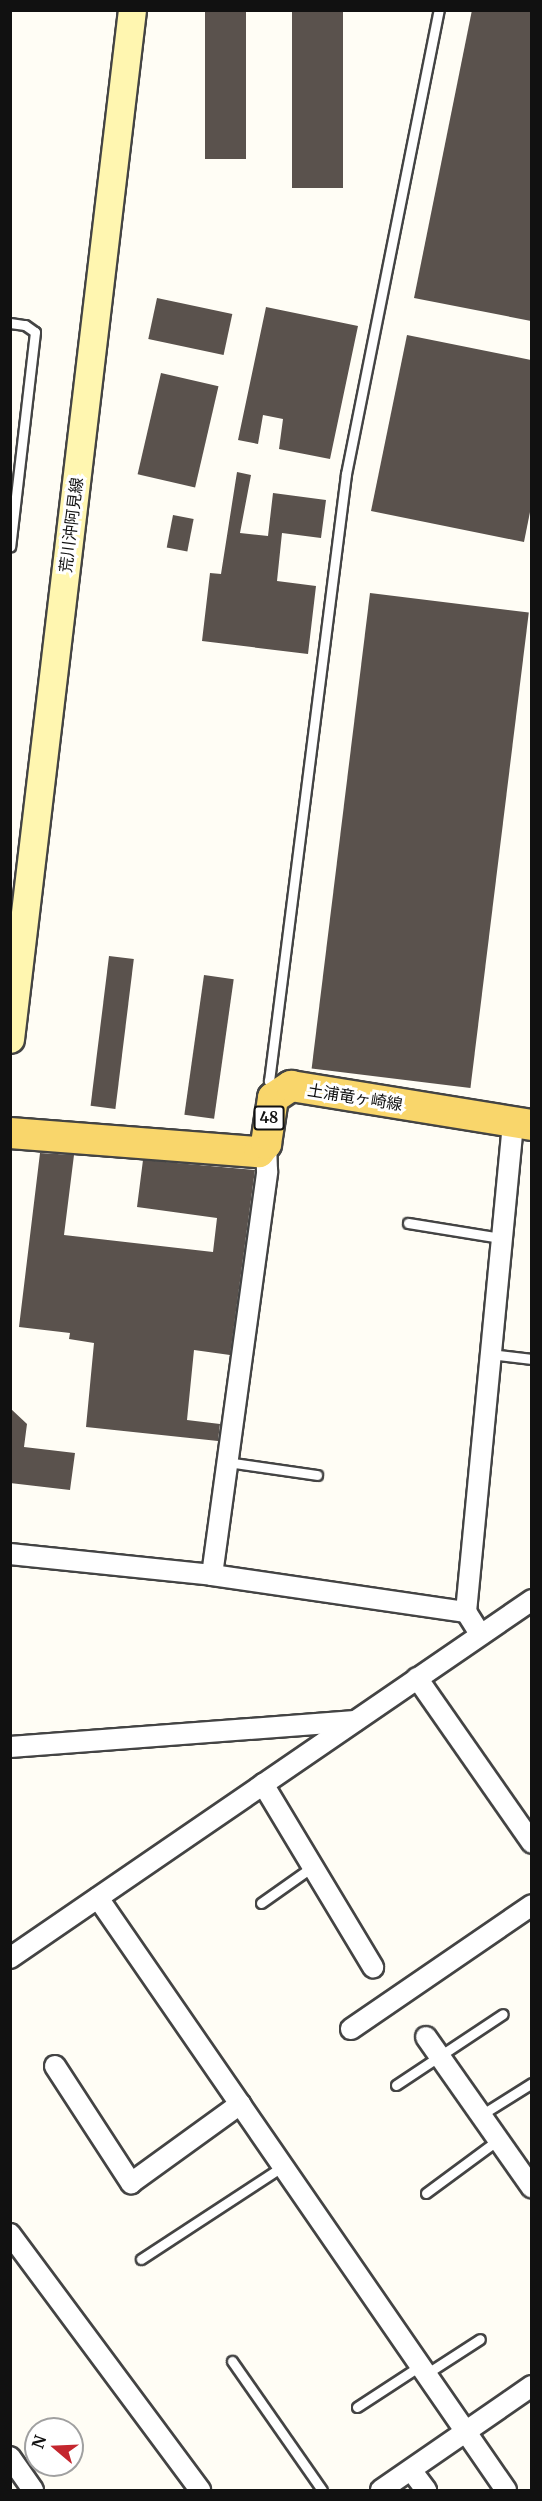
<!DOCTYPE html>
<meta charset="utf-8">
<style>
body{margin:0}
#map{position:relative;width:542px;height:2501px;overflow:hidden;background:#fffdf5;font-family:Merriweather,"Noto Sans JP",serif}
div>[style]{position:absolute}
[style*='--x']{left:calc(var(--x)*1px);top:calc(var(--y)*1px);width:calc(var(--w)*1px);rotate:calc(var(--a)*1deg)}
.building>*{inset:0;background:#5a524d;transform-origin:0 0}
.roads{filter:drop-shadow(2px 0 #444) drop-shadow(-2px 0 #444) drop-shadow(0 2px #444) drop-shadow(0 -2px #444)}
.lane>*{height:9px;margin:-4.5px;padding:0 4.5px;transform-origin:4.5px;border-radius:4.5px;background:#fff}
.street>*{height:20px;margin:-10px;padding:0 10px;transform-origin:10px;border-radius:10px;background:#fff}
.secondary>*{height:27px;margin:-13.5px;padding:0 13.5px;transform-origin:13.5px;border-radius:13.5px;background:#fff6b0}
.primary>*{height:30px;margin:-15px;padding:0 15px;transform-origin:15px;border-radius:15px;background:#f9d66b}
span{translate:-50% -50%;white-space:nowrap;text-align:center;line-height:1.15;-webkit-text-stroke:6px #fff;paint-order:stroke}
.shield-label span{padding:2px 4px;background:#fff;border:2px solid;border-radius:4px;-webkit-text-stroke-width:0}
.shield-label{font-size:15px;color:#111;font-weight:700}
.street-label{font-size:16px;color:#111}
.frame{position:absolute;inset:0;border:12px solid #111;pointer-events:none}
.north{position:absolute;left:24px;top:2417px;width:60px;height:60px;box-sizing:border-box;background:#fff;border:2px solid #a0a0a0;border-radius:50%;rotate:289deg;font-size:16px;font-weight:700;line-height:24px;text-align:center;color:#111}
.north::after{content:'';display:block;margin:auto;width:21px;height:27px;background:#c4262e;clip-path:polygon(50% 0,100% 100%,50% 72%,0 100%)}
</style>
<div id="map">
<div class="building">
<div style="left:205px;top:10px;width:41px;height:149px"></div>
<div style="left:292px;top:10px;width:51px;height:178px"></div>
<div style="clip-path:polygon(472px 10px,531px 10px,531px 321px,414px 298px)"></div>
<div style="left:157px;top:298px;width:77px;height:42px;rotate:12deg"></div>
<div style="clip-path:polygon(266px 307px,358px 326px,330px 459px,279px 449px,283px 419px,263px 415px,258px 444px,238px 440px)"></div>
<div style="clip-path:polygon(407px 335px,531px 360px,531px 507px,524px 542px,371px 511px)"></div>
<div style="left:161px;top:373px;width:59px;height:104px;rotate:13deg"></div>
<div style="clip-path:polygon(237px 472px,251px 475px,240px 533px,268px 536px,273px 493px,326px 500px,321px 538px,282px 533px,277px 581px,316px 586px,308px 654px,202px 641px,210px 573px,221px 574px)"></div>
<div style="left:173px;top:515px;width:21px;height:33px;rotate:11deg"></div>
<div style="left:370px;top:593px;width:160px;height:479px;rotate:7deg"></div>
<div style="left:109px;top:956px;width:25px;height:151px;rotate:7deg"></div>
<div style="left:204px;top:975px;width:30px;height:141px;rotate:8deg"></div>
<div style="clip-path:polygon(40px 1153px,74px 1155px,64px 1235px,213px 1252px,217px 1218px,137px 1207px,143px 1160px,255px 1170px,230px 1355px,194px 1350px,187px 1420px,220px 1424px,218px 1441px,86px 1427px,94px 1343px,69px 1339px,70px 1333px,19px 1327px)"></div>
<div style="clip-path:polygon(10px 1408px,27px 1424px,24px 1447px,75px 1453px,70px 1490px,10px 1483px)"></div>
</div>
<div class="roads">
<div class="lane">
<div style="--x:10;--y:323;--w:15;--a:8"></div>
<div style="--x:25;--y:325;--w:12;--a:35"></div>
<div style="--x:35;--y:332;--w:216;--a:96.6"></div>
<div style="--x:277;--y:1092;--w:14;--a:-126"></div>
<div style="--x:269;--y:1081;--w:612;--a:-82.77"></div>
<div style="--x:346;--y:474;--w:473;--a:-78.7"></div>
<div style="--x:408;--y:1223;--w:94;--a:9.2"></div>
<div style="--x:490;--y:1354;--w:42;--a:6.8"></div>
<div style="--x:227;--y:1462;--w:91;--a:8.2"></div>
<div style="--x:261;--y:1903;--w:62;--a:-35.2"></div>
<div style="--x:396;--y:2085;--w:128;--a:-33.6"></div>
<div style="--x:481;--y:2115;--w:60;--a:-32.1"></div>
<div style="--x:426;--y:2193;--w:89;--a:-36.4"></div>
<div style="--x:141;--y:2259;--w:170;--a:-33.2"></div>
<div style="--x:232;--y:2361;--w:157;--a:55.1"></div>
<div style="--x:426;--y:2374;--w:64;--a:-32.9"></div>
<div style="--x:357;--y:2407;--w:75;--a:-33.1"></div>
</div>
<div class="street">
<div style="--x:10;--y:1554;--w:203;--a:5.9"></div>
<div style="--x:212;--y:1575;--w:257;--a:8.3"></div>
<div style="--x:212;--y:1575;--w:408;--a:-82.2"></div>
<div style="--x:267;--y:1171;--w:27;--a:-92"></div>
<div style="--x:480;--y:1634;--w:26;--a:-122"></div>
<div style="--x:466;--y:1612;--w:491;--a:-84.5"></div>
<div style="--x:417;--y:1678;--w:201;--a:55.1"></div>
<div style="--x:10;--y:1747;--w:346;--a:-4.3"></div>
<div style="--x:263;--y:1784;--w:214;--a:59"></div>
<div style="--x:98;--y:1898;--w:719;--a:55.43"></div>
<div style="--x:10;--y:1958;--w:633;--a:-34.44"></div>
<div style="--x:351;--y:2029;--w:219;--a:-34.4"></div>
<div style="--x:426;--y:2037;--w:184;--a:54.9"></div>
<div style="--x:55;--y:2066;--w:140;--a:57"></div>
<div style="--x:131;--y:2183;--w:135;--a:-35.9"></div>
<div style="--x:10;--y:2234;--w:319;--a:53.4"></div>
<div style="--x:10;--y:2457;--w:40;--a:55.1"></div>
<div style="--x:411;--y:2470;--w:25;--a:53"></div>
<div style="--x:381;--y:2490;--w:183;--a:-34.6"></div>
</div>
<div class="secondary">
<div style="--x:10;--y:1039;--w:1036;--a:-83.24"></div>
</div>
<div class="primary">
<div style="--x:10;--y:1133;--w:250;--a:4.4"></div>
<div style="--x:259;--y:1152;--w:11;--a:-49"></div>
<div style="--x:266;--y:1144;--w:47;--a:-81.3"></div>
<div style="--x:273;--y:1098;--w:22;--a:-34"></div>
<div style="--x:291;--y:1086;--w:244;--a:9.2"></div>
</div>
</div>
<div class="shield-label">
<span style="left:269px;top:1118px">48</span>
</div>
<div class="street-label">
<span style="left:71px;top:525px;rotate:-83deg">荒川沖阿見線</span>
<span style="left:355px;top:1097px;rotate:9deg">土浦竜ヶ崎線</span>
</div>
<div class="frame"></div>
<div class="north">N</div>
</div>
